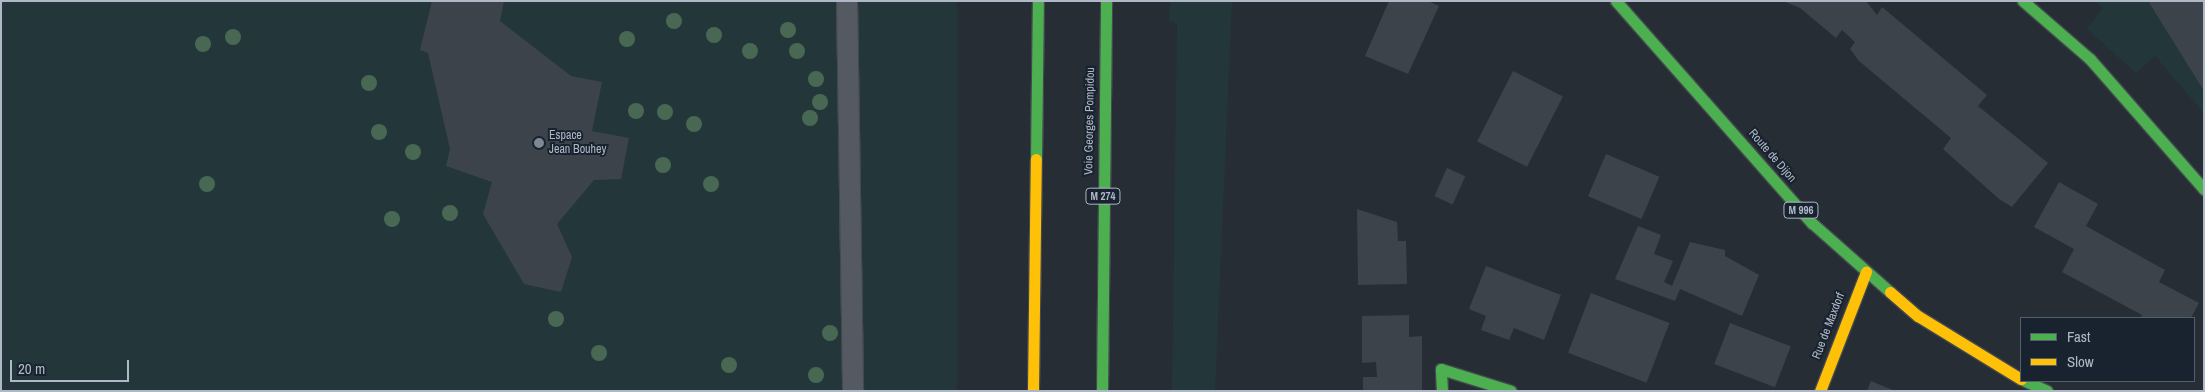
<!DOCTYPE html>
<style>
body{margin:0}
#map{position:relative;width:2205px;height:392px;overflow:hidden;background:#262d34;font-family:"Archivo Narrow",sans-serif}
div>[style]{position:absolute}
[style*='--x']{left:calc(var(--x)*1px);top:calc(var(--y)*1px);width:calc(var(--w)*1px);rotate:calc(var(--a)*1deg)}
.green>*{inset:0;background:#23373a;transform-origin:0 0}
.building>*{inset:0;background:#3d434a;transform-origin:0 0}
.roads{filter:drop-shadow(1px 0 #44494f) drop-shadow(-1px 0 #44494f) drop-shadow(0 1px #44494f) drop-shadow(0 -1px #44494f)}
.lane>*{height:20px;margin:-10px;padding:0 10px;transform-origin:10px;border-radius:10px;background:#555a62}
.fast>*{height:11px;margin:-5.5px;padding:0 5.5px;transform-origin:5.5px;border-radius:5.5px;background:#4caf50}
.slow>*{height:11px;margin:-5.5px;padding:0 5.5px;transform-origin:5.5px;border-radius:5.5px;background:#ffc107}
.trees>*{width:16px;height:16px;margin:-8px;border-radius:50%;background:#486854}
.dots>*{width:14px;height:14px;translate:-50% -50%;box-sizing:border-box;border:2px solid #19232f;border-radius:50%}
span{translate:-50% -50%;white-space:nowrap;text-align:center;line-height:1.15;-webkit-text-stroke:4px #19232f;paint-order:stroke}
.shield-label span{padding:1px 4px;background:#19232f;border:1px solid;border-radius:4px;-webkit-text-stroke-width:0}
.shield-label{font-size:11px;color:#aeb8c7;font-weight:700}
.street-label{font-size:12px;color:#aeb8c7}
.poi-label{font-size:12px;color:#aeb8c7}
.left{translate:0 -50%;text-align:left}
.frame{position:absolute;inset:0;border:2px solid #aeb8c7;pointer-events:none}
.legend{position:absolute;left:2020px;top:317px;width:175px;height:65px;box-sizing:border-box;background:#19232f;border:1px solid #555f6c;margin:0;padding:6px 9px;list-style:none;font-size:15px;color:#aeb8c7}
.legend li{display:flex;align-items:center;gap:10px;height:25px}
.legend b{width:25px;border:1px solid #555f6c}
.scale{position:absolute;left:10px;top:360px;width:119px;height:22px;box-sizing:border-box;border:2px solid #aeb8c7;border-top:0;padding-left:6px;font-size:15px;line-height:18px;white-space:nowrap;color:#aeb8c7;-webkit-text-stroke:4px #19232f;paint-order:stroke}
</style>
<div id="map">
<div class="green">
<div style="left:1px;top:1px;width:956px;height:390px"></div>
<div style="clip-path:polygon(1170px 1px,1232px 1px,1215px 391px,1172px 391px,1177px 23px,1169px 21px)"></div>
<div style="clip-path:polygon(2094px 1px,2148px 1px,2204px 91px,2204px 113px,2155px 56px,2136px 73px,2087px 29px,2103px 8px)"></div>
</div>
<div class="building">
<div style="clip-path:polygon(432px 1px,504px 1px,500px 21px,571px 76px,602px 82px,592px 131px,629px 138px,621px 179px,594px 180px,557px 224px,572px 257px,561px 292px,524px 284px,483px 214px,492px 182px,446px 166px,450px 149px,428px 53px,420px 50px)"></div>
<div style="clip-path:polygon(1389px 1px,1428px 1px,1439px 6px,1408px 74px,1365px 56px)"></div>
<div style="clip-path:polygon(1783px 1px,1866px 1px,1877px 15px,1882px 7px,1987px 95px,1978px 106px,2048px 163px,2012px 207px,1999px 199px,1943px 149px,1951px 138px,1859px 61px,1850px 49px,1855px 42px,1842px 30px,1836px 38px,1800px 8px)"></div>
<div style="clip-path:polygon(2148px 1px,2204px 1px,2204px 91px)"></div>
<div style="left:1513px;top:71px;width:56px;height:79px;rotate:27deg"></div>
<div style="left:1606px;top:154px;width:58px;height:46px;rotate:23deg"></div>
<div style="left:1447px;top:168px;width:20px;height:31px;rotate:24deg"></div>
<div style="clip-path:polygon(2059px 182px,2098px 204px,2086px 226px,2165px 270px,2159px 282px,2199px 303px,2191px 318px,2140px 318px,2142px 315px,2062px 272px,2074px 249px,2034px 227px)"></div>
<div style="clip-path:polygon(1357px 209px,1397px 222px,1398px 241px,1406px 241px,1407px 284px,1358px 285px)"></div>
<div style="clip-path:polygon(1638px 226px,1661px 235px,1654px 254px,1673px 261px,1664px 282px,1672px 286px,1690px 242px,1725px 250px,1725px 256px,1759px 275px,1742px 316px,1680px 289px,1675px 301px,1615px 279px)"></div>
<div style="clip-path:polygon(1486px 266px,1561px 295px,1544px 340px,1514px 328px,1509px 340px,1481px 330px,1486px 316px,1469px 309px)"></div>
<div style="left:1591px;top:293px;width:84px;height:64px;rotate:21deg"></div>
<div style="clip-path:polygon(1409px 315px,1409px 337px,1422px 336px,1422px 391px,1363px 391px,1363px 377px,1377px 377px,1376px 362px,1362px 363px,1362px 316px)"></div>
<div style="left:1730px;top:323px;width:65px;height:44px;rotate:21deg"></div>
<div style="clip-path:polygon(1871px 381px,1895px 391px,1867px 391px)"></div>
</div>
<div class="roads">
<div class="lane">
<div style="--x:847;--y:1;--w:390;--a:89.1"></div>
</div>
<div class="fast">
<div style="--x:1616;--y:1;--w:296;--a:48.6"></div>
<div style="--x:1812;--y:223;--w:104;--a:41.5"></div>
<div style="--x:2023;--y:1;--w:89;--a:40.9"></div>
<div style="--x:2090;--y:59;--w:173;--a:48.8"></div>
<div style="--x:1036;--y:159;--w:158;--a:-89.3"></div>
<div style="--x:2025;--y:381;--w:24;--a:24"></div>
<div style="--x:1102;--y:391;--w:390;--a:-89.4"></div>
<div style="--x:1442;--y:391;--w:22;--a:-93"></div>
<div style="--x:1441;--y:369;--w:73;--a:17.4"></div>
</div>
<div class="slow">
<div style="--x:1890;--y:292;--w:37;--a:41"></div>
<div style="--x:1918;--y:316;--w:121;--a:31.5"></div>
<div style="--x:1033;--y:391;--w:232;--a:-89.3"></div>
<div style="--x:1820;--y:391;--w:128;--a:-68.9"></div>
</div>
</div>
<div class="trees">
<div style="left:674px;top:21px"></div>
<div style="left:788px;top:30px"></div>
<div style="left:714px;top:35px"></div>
<div style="left:233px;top:37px"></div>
<div style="left:627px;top:39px"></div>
<div style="left:203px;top:44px"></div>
<div style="left:750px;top:51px"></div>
<div style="left:797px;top:51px"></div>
<div style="left:816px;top:79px"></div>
<div style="left:369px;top:83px"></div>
<div style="left:820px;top:102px"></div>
<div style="left:636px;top:111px"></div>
<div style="left:665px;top:112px"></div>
<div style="left:810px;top:118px"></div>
<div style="left:694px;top:124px"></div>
<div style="left:379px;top:132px"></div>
<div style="left:413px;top:152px"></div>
<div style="left:663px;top:165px"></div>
<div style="left:207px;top:184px"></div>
<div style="left:711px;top:184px"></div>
<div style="left:450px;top:213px"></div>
<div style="left:392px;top:219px"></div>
<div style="left:556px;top:319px"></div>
<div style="left:830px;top:333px"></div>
<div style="left:599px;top:353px"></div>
<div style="left:729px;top:365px"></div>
<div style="left:816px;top:375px"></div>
</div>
<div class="dots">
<div style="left:539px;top:143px;background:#7e8794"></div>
</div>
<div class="shield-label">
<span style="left:1103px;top:196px">M 274</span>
<span style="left:1801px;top:210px">M 996</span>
</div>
<div class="street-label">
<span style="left:1090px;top:121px;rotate:-89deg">Voie Georges Pompidou</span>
<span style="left:1772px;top:156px;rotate:49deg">Route de Dijon</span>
<span style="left:1829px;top:326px;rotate:-69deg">Rue de Maxdorf</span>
</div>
<div class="poi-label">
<span class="left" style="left:549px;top:143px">Espace<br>Jean Bouhey</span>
</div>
<div class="frame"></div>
<ul class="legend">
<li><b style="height:6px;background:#4caf50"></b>Fast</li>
<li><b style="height:6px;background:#ffc107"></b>Slow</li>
</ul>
<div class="scale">20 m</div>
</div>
